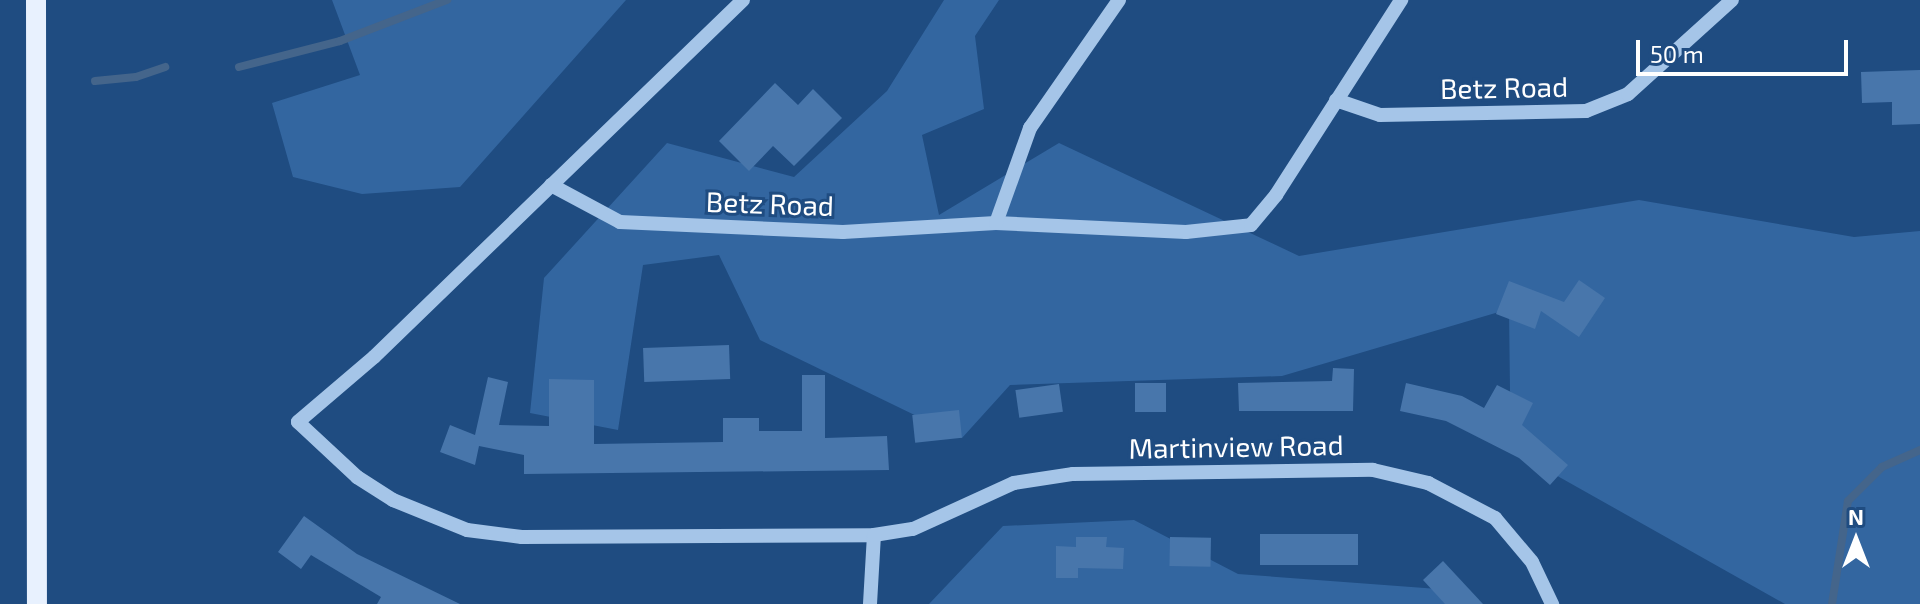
<!DOCTYPE html>
<style>
body{margin:0}
#map{position:relative;width:1920px;height:604px;overflow:hidden;background:#1f4c81;font-family:"Exo 2",sans-serif}
div>[style]{position:absolute}
[style*='--x']{left:calc(var(--x)*1px);top:calc(var(--y)*1px);width:calc(var(--w)*1px);rotate:calc(var(--a)*1deg)}
.green>*{inset:0;background:#3366a0}
.stream>*{height:8px;margin:-4px;padding:0 4px;transform-origin:4px;border-radius:4px;background:#44658b}
.building>*{inset:0;background:#4876ab;transform-origin:0 0}
.minor>*{height:14px;margin:-7px;padding:0 7px;transform-origin:7px;border-radius:7px;background:#a5c5e8}
.major>*{height:20px;margin:-10px;padding:0 10px;transform-origin:10px;border-radius:10px;background:#e8f1fe}
span{translate:-50% -50%;white-space:nowrap;text-align:center;line-height:1.15;-webkit-text-stroke:6px #1f4c81;paint-order:stroke}
.street-label{font-size:28px;color:#fff}
.north{position:absolute;left:1816px;top:500px;width:80px;height:80px;-webkit-text-stroke:6px #1f4c81;paint-order:stroke;rotate:0deg;font-size:22px;font-weight:700;line-height:32px;text-align:center;color:#fff}
.north::after{content:'';display:block;margin:auto;width:28px;height:36px;background:#fff;clip-path:polygon(50% 0,100% 100%,50% 72%,0 100%)}
.scale{position:absolute;left:1636px;top:40px;width:212px;height:36px;box-sizing:border-box;border:4px solid #fff;border-top:0;padding-left:10px;font-size:24px;line-height:28px;white-space:nowrap;color:#fff;-webkit-text-stroke:6px #1f4c81;paint-order:stroke}
</style>
<div id="map">
<div class="green">
<div style="clip-path:polygon(332px 0,626px 0,460px 187px,362px 194px,293px 177px,272px 103px,360px 75px)"></div>
<div style="clip-path:polygon(944px 0,999px 0,975px 36px,984px 109px,922px 135px,939px 215px,1059px 143px,1299px 256px,1639px 200px,1854px 237px,1920px 231px,1920px 604px,1785px 604px,1529px 460px,1510px 391px,1509px 309px,1282px 376px,1010px 385px,962px 438px,760px 340px,719px 255px,643px 265px,618px 430px,530px 413px,544px 278px,667px 143px,794px 177px,887px 91px)"></div>
<div style="clip-path:polygon(1134px 520px,1238px 574px,1438px 589px,1452px 604px,929px 604px,1003px 526px)"></div>
</div>
<div class="stream">
<div style="--x:239;--y:67;--w:104;--a:-14.4"></div>
<div style="--x:340;--y:41;--w:115;--a:-21"></div>
<div style="--x:95;--y:81;--w:41;--a:-5.6"></div>
<div style="--x:136;--y:77;--w:31;--a:-19"></div>
<div style="--x:1832;--y:604;--w:104;--a:-81.2"></div>
<div style="--x:1848;--y:501;--w:48;--a:-45"></div>
<div style="--x:1882;--y:467;--w:42;--a:-24.1"></div>
</div>
<div class="building">
<div style="clip-path:polygon(1920px 70px,1920px 124px,1892px 125px,1892px 102px,1862px 103px,1861px 72px)"></div>
<div style="clip-path:polygon(775px 83px,798px 105px,813px 89px,842px 118px,794px 166px,773px 146px,749px 171px,719px 141px)"></div>
<div style="clip-path:polygon(1579px 280px,1605px 298px,1579px 337px,1541px 311px,1535px 329px,1496px 314px,1509px 281px,1564px 302px)"></div>
<div style="left:729px;top:345px;width:34px;height:86px;rotate:88deg"></div>
<div style="clip-path:polygon(1333px 368px,1354px 369px,1353px 411px,1239px 411px,1238px 383px,1332px 381px)"></div>
<div style="clip-path:polygon(802px 375px,825px 375px,825px 438px,887px 436px,889px 470px,524px 474px,524px 455px,479px 446px,475px 465px,440px 452px,450px 425px,475px 435px,488px 377px,508px 382px,499px 425px,549px 426px,549px 379px,594px 380px,594px 444px,723px 442px,723px 418px,759px 418px,759px 431px,802px 431px)"></div>
<div style="left:1135px;top:383px;width:31px;height:29px"></div>
<div style="clip-path:polygon(1406px 383px,1462px 396px,1484px 408px,1497px 385px,1533px 403px,1522px 425px,1568px 465px,1550px 485px,1519px 458px,1446px 421px,1400px 411px)"></div>
<div style="left:1059px;top:384px;width:28px;height:44px;rotate:82deg"></div>
<div style="left:959px;top:410px;width:28px;height:47px;rotate:84deg"></div>
<div style="clip-path:polygon(304px 516px,357px 554px,460px 604px,377px 604px,381px 597px,311px 555px,301px 569px,278px 552px)"></div>
<div style="left:1358px;top:534px;width:31px;height:98px;rotate:90deg"></div>
<div style="clip-path:polygon(1076px 537px,1107px 537px,1106px 547px,1124px 548px,1123px 569px,1078px 568px,1078px 578px,1056px 578px,1056px 546px,1076px 547px)"></div>
<div style="left:1170px;top:537px;width:41px;height:29px;rotate:1deg"></div>
<div style="clip-path:polygon(1443px 561px,1483px 604px,1445px 604px,1423px 580px)"></div>
</div>
<div class="minor">
<div style="--x:743;--y:0;--w:513;--a:135.95"></div>
<div style="--x:374;--y:357;--w:100;--a:139.5"></div>
<div style="--x:298;--y:422;--w:81;--a:43"></div>
<div style="--x:357;--y:477;--w:43;--a:32.6"></div>
<div style="--x:393;--y:500;--w:80;--a:22.1"></div>
<div style="--x:467;--y:530;--w:55;--a:7.3"></div>
<div style="--x:522;--y:537;--w:352;--a:-0.3"></div>
<div style="--x:1336;--y:100;--w:46;--a:18.8"></div>
<div style="--x:1380;--y:115;--w:206;--a:-1.1"></div>
<div style="--x:1586;--y:111;--w:45;--a:-22"></div>
<div style="--x:1628;--y:94;--w:140;--a:-42.1"></div>
<div style="--x:551;--y:185;--w:78;--a:28.2"></div>
<div style="--x:620;--y:222;--w:223;--a:2.6"></div>
<div style="--x:843;--y:232;--w:153;--a:-3.4"></div>
<div style="--x:996;--y:223;--w:190;--a:2.7"></div>
<div style="--x:1186;--y:232;--w:65;--a:-6.1"></div>
<div style="--x:1251;--y:225;--w:39;--a:-50"></div>
<div style="--x:1276;--y:195;--w:232;--a:-57.3"></div>
<div style="--x:996;--y:223;--w:101;--a:-70.3"></div>
<div style="--x:1030;--y:128;--w:156;--a:-55.2"></div>
<div style="--x:870;--y:604;--w:69;--a:-86.7"></div>
<div style="--x:874;--y:535;--w:39;--a:-9"></div>
<div style="--x:913;--y:529;--w:111;--a:-24.5"></div>
<div style="--x:1014;--y:483;--w:60;--a:-8.7"></div>
<div style="--x:1073;--y:474;--w:300;--a:-0.8"></div>
<div style="--x:1373;--y:470;--w:57;--a:13.3"></div>
<div style="--x:1428;--y:483;--w:76;--a:27.6"></div>
<div style="--x:1495;--y:518;--w:57;--a:49.9"></div>
<div style="--x:1532;--y:562;--w:47;--a:64.5"></div>
</div>
<div class="major">
<div style="--x:36;--y:0;--w:604;--a:89.91"></div>
</div>
<div class="street-label">
<span style="left:1504px;top:87px;rotate:-1deg">Betz Road</span>
<span style="left:770px;top:203px;rotate:2deg">Betz Road</span>
<span style="left:1236px;top:446px;rotate:-1deg">Martinview Road</span>
</div>
<div class="north">N</div>
<div class="scale">50 m</div>
</div>
